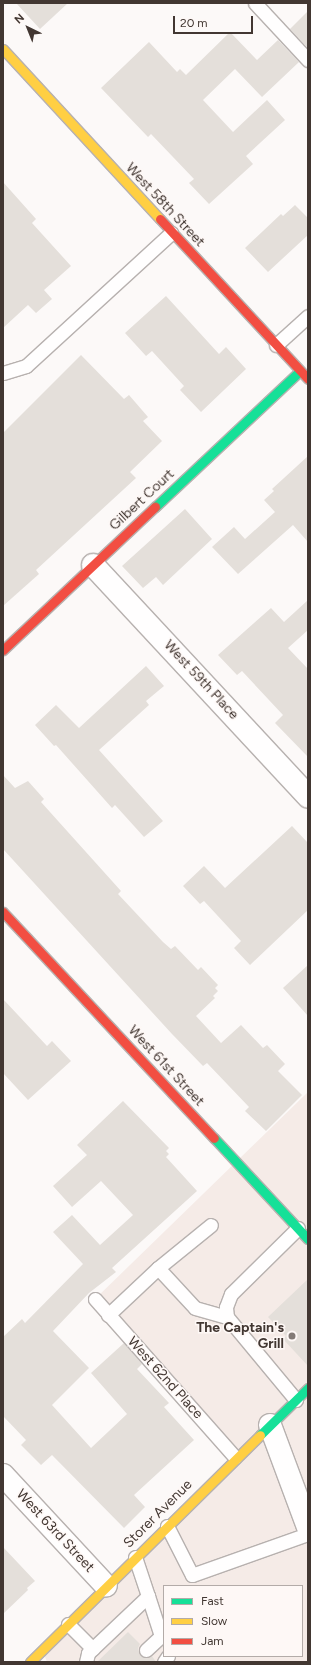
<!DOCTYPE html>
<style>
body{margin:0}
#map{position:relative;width:311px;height:1665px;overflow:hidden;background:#fcf9f8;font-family:Figtree,sans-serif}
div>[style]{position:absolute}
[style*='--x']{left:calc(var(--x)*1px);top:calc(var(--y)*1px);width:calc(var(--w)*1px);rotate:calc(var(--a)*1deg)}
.built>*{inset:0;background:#f5ebe7}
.building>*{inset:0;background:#e4dfda}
.roads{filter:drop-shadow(1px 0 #b7b1af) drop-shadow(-1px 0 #b7b1af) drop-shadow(0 1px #b7b1af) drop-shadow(0 -1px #b7b1af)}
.lane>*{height:13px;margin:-6.5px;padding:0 6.5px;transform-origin:6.5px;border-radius:6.5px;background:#fffefe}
.street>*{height:22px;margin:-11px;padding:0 11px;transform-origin:11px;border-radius:11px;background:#fffefe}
.fast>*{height:9px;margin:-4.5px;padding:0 4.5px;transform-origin:4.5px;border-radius:4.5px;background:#16e098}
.slow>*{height:9px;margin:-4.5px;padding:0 4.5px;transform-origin:4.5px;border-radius:4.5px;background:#ffcf43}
.jam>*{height:9px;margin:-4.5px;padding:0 4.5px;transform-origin:4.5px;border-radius:4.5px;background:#f24e42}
.dots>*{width:11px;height:11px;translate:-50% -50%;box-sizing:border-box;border:2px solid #fef8f6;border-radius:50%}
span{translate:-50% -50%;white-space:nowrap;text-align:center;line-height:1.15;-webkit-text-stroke:3px #fef8f6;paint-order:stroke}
.street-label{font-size:14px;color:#423732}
.poi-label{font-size:14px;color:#423732;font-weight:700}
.right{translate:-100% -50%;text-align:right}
.frame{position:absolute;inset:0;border:4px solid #423732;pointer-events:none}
.legend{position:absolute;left:163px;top:1585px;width:140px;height:72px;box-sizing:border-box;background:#fef8f6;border:1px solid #b3aba8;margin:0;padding:5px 7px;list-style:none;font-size:12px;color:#423732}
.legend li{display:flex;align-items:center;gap:8px;height:20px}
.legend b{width:20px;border:1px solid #b3aba8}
.north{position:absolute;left:8px;top:8px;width:40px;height:40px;-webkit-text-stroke:3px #fef8f6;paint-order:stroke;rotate:317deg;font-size:11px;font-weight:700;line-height:16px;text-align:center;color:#423732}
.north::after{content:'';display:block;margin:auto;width:14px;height:18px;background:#423732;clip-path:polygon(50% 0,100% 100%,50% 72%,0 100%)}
.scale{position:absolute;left:173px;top:16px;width:80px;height:18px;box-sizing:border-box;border:2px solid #423732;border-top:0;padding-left:5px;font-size:12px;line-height:14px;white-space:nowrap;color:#423732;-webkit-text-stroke:3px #fef8f6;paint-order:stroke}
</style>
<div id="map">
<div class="built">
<div style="clip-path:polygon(evenodd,308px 1092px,308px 1662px,47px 1662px,42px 1649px,235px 1457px,95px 1299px,308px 1092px,164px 1586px,302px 1586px,302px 1656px,164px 1656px,164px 1586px)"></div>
</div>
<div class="building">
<div style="clip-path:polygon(16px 3px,68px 3px,40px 29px)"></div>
<div style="clip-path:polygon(308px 11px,308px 48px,290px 29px)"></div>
<div style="clip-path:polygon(230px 32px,257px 60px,278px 40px,299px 62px,262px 97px,235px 69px,203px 100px,233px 132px,267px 100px,285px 120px,246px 156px,253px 164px,209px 204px,189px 183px,194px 179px,151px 134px,148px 137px,101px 88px,149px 42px,177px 72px,180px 69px,186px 75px)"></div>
<div style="clip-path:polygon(3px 182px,36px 219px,32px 223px,71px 266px,44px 290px,52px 299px,36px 313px,28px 305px,3px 328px)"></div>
<div style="clip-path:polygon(295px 205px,308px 218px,308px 235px,268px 272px,245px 248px,281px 214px,283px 216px)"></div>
<div style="clip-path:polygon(166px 296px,219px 354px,226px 347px,246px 369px,201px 412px,180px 390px,184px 386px,152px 351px,146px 356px,125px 333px)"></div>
<div style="clip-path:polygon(81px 355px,124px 399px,129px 395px,148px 417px,143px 421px,162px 441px,130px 472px,136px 478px,36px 570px,39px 574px,3px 606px,3px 433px)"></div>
<div style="clip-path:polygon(308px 456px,308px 542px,293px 525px,238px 574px,212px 547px,234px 527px,245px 539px,275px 512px,264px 500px,274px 491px,272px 489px)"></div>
<div style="clip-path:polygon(185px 509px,212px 539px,163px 585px,156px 577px,143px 588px,122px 566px)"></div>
<div style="clip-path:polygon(308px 600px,308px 630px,288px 648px,308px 669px,308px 757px,275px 723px,283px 715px,242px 671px,237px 675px,218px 655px,271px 608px,284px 622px)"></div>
<div style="clip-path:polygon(146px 666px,164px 686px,146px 701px,149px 705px,99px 750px,163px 821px,144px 837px,115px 805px,112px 808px,56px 745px,54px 746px,35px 725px,56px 705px,79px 728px)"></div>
<div style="clip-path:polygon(3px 775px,15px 788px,28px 781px,44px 799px,41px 802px,121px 891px,118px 894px,163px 942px,171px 949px,175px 946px,198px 970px,201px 967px,218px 985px,215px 988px,218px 991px,213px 996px,215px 998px,196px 1016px,221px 1043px,241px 1025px,263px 1048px,267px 1045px,285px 1064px,278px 1071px,302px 1095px,266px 1131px,245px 1111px,249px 1107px,207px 1063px,203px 1066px,172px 1034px,3px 849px)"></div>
<div style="clip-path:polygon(292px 826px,308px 843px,308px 910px,250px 965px,234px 948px,241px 941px,204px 901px,200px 904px,183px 886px,204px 866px,225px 888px)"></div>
<div style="clip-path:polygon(308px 965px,308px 1016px,283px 988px)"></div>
<div style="clip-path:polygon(3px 999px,47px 1046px,52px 1041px,71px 1061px,28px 1100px,3px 1073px)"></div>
<div style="clip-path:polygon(123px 1101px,169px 1148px,166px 1151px,169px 1154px,166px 1157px,197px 1191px,112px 1268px,116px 1272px,89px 1293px,53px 1331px,89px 1368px,52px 1405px,91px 1448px,127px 1414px,91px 1373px,124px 1343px,142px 1364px,137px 1369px,169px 1403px,164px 1407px,194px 1440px,134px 1495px,145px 1507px,124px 1528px,52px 1455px,41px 1465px,21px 1445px,26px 1440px,3px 1416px,3px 1337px,22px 1319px,25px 1323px,83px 1264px,53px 1232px,72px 1215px,100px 1245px,133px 1215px,101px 1181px,72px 1207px,53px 1186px,87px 1155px,77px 1145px)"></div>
<div style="clip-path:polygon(308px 1279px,308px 1366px,283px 1339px,286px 1336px,268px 1317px)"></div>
<div style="clip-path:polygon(3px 1547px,35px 1581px,27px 1588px,28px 1590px,3px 1614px)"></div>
<div style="clip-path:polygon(128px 1632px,140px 1644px,138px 1648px,140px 1655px,144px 1658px,152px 1656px,156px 1662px,97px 1662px)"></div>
</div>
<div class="roads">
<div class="lane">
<div style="--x:255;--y:3;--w:78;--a:47.1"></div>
<div style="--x:276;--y:345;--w:43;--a:-42.2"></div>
<div style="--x:3;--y:373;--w:24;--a:-17"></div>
<div style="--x:26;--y:366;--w:197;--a:-42.5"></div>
<div style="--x:158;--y:1268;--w:54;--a:47.2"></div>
<div style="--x:195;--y:1308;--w:33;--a:16"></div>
<div style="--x:95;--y:1299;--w:211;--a:48.5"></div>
<div style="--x:108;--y:1315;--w:69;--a:-43.2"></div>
<div style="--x:158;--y:1268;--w:68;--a:-39.1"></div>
<div style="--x:296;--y:1400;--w:108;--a:-129.7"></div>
<div style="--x:227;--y:1317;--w:10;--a:-96"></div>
<div style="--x:226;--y:1307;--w:14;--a:-69"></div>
<div style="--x:231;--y:1294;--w:94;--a:-44.6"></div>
<div style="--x:167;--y:1526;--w:55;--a:63"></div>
<div style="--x:192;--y:1575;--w:123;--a:-19.5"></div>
<div style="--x:68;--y:1624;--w:35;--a:45"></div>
<div style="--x:146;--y:1650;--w:21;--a:-43"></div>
<div style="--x:161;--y:1636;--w:42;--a:-108"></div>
<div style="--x:86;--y:1662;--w:9;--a:-77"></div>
<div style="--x:88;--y:1653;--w:83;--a:-43.5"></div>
<div style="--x:148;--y:1596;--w:41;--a:-108.4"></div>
<div style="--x:164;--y:1662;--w:7;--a:-56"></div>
</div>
<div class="street">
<div style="--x:93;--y:565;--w:316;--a:47.1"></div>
<div style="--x:270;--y:1425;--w:109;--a:69.6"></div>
<div style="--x:3;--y:1475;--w:151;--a:47.1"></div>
</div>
<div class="fast">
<div style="--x:155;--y:507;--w:199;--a:-43.2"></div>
<div style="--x:214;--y:1138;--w:138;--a:47.1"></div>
<div style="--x:260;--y:1435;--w:67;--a:-44.4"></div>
</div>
<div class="slow">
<div style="--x:3;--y:49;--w:231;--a:47.3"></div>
<div style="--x:30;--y:1662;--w:323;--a:-44.6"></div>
</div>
<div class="jam">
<div style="--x:160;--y:219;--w:218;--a:47.2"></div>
<div style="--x:3;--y:650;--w:209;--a:-43.3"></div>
<div style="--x:3;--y:912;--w:309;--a:47"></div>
</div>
</div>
<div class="dots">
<div style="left:292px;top:1336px;background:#837b77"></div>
</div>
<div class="street-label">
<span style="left:165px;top:205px;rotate:47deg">West 58th Street</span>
<span style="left:142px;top:500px;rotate:-43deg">Gilbert Court</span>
<span style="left:201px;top:680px;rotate:47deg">West 59th Place</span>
<span style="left:166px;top:1066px;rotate:47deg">West 61st Street</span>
<span style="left:165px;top:1378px;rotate:48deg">West 62nd Place</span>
<span style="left:158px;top:1514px;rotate:-45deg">Storer Avenue</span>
<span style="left:55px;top:1531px;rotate:47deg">West 63rd Street</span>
</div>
<div class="poi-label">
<span class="right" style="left:284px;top:1336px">The Captain's<br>Grill</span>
</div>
<div class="frame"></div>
<ul class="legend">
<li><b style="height:5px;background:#16e098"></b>Fast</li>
<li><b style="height:5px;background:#ffcf43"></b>Slow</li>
<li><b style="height:5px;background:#f24e42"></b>Jam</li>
</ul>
<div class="north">N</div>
<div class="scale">20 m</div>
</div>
